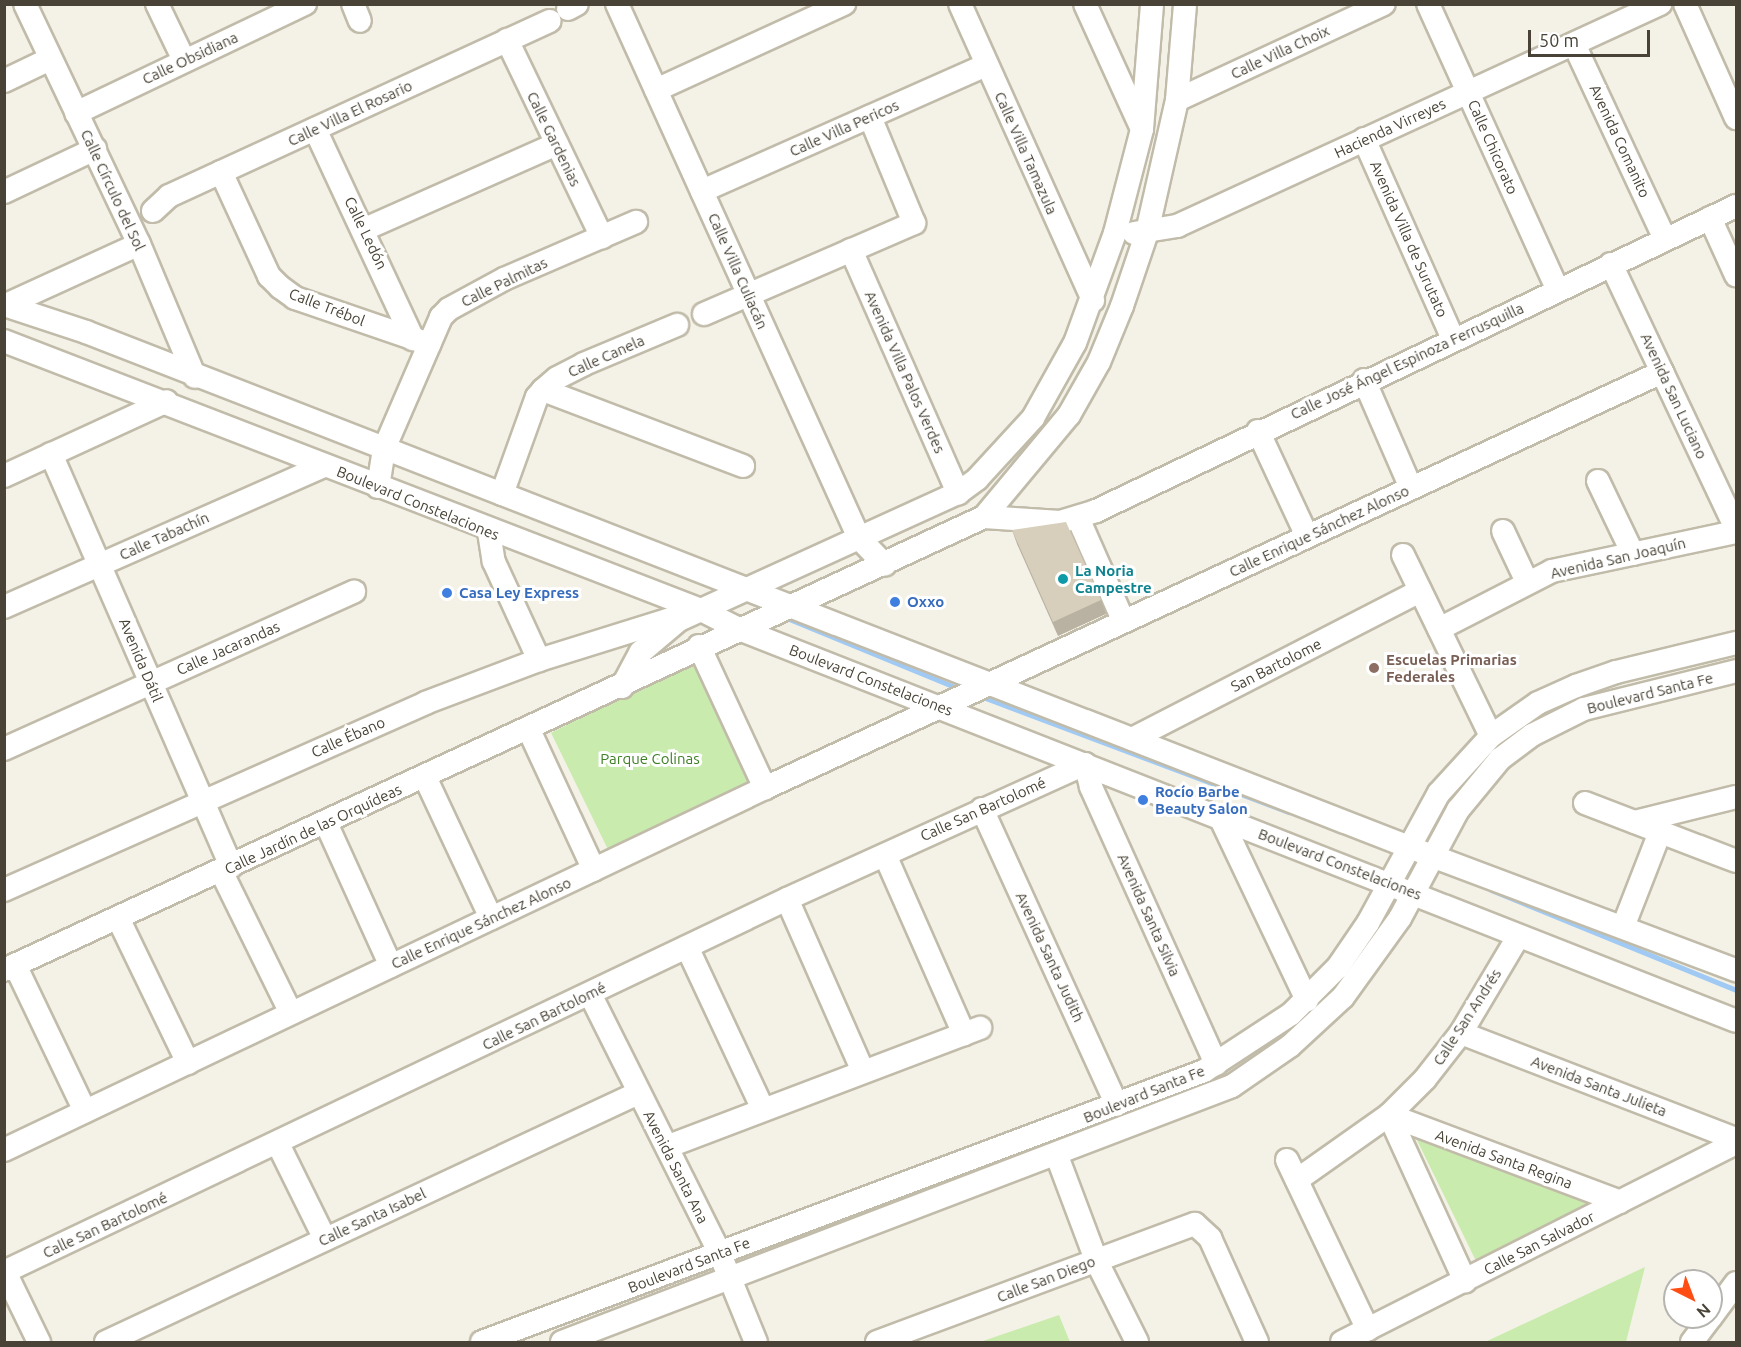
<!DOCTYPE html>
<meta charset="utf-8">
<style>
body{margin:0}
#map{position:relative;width:1741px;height:1347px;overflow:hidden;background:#f4f2e7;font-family:Ubuntu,sans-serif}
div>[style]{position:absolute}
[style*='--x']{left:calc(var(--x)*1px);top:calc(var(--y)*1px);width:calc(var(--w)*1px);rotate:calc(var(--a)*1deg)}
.green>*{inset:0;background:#caebae;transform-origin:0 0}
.stream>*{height:5px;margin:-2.5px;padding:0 2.5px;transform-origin:2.5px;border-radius:2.5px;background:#a0caf4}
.roads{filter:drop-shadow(2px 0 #c1bba9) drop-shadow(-2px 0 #c1bba9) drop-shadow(0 2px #c1bba9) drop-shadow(0 -2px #c1bba9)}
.minor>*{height:22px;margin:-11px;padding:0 11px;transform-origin:11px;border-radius:11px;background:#fff}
.wall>*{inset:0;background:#b9b2a2}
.building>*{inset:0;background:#d7cfbc}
.dots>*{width:16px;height:16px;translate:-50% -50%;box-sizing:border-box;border:3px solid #fff;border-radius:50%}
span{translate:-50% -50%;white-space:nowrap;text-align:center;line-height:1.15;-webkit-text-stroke:6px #fff;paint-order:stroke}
.street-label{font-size:15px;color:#484336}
.culture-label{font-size:15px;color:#0d838f;font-weight:700}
.left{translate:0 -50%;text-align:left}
.shop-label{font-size:15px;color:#366cbe;font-weight:700}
.education-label{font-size:15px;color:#785e54;font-weight:700}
.park-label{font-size:15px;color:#3e7e25}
.frame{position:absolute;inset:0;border:6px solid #484336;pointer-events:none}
.north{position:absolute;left:1663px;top:1269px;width:60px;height:60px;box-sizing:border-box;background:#fff;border:2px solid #b6b4af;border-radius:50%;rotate:138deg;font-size:16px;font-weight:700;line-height:24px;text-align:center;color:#484336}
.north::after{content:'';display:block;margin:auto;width:21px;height:27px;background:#ff4d14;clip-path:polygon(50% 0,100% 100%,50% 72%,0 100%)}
.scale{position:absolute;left:1528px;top:30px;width:122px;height:27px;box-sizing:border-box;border:3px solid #484336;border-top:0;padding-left:8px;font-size:18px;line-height:21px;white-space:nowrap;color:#484336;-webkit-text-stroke:4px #fff;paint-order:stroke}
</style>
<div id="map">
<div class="green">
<div style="left:702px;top:659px;width:135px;height:168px;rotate:64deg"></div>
<div style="clip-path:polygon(1413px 1132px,1602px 1201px,1477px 1263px)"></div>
<div style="clip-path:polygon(1645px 1267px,1626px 1342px,1485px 1342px)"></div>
<div style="clip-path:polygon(1059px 1315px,1070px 1342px,980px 1342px)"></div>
</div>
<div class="stream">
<div style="--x:789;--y:619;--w:185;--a:22.3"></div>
<div style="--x:980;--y:696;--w:330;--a:20.6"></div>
<div style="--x:1491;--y:890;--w:265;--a:22.2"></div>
</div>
<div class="roads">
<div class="minor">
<div style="--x:25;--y:4;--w:266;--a:64.6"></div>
<div style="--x:139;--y:244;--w:144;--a:67.2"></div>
<div style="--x:157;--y:4;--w:62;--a:64.3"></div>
<div style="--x:353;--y:4;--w:18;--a:68"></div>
<div style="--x:617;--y:4;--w:586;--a:65.62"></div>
<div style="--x:859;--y:538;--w:37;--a:46"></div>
<div style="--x:960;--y:4;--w:325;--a:65.8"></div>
<div style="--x:1085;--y:4;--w:137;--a:65.5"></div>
<div style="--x:1428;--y:4;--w:314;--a:65.6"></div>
<div style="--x:1685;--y:4;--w:125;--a:65.9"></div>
<div style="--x:568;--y:9;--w:10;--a:-29"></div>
<div style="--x:507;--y:40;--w:219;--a:64.3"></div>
<div style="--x:1574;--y:44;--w:215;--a:65"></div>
<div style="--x:4;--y:81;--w:51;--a:-25.6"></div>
<div style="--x:656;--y:90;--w:207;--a:-24.6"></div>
<div style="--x:1177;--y:100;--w:228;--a:-24.9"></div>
<div style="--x:76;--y:113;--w:254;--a:-25.5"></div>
<div style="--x:315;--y:129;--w:232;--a:65"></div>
<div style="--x:1364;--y:139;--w:219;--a:66"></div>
<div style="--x:221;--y:172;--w:115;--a:65.2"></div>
<div style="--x:269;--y:276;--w:16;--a:45"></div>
<div style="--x:280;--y:287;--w:19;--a:36"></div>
<div style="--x:295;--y:298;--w:142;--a:18.9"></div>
<div style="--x:702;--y:191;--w:311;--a:-23.9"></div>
<div style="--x:4;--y:192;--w:101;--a:-25.3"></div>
<div style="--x:153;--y:211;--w:22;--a:-43"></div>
<div style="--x:169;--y:196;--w:419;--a:-24.7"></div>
<div style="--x:1710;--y:218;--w:63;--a:65.5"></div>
<div style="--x:365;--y:229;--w:210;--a:-23.9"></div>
<div style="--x:1134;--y:233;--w:44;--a:-9.2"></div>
<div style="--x:1177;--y:226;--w:532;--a:-24.68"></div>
<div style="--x:851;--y:250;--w:266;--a:66.2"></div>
<div style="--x:1611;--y:264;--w:292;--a:64.7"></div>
<div style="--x:4;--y:305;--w:86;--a:18.2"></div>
<div style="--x:86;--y:332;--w:1444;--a:21.27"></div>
<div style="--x:1432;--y:856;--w:325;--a:20.6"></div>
<div style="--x:6;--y:305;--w:146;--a:-24.6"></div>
<div style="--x:704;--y:314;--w:229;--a:-23.4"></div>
<div style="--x:914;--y:223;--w:115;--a:-112.5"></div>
<div style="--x:4;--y:341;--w:747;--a:21.1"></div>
<div style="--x:701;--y:610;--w:42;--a:26.6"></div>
<div style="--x:739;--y:629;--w:1071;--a:21.46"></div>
<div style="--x:1364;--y:380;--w:118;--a:66.5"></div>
<div style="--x:543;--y:390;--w:214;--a:20.8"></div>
<div style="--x:1258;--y:431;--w:116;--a:65"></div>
<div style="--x:51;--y:454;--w:450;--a:66.4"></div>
<div style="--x:4;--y:476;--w:179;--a:-24.7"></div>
<div style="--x:1598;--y:481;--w:81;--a:64.4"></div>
<div style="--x:378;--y:487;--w:38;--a:-81"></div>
<div style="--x:384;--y:449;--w:144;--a:-66.6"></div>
<div style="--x:441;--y:317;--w:11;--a:-45"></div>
<div style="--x:449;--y:309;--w:63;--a:-28.6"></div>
<div style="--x:504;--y:279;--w:144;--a:-23.4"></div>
<div style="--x:502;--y:494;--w:103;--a:-70.2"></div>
<div style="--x:537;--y:397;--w:9;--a:-49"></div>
<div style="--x:543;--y:390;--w:18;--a:-41"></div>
<div style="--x:557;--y:378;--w:30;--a:-27"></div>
<div style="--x:584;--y:364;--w:101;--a:-22.8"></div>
<div style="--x:984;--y:517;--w:76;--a:3.8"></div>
<div style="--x:1060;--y:522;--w:38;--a:-17"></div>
<div style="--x:1096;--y:511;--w:709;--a:-25.48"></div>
<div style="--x:1078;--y:518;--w:111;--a:66.2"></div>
<div style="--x:1503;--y:531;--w:56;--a:64.8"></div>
<div style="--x:489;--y:532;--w:30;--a:81"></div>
<div style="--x:494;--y:562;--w:108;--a:65.3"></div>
<div style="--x:1403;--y:555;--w:201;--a:64.1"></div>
<div style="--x:4;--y:607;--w:349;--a:-23.8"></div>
<div style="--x:1439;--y:629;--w:127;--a:-27.2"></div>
<div style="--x:1552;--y:571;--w:188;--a:-12"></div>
<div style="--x:699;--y:646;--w:157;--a:65.1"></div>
<div style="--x:622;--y:687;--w:40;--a:-62"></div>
<div style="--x:641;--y:652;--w:50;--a:-40.1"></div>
<div style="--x:679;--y:620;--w:307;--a:-24.5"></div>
<div style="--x:958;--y:493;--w:24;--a:-36"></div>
<div style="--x:977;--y:479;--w:83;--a:-47.4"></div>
<div style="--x:1033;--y:418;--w:86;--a:-60.8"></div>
<div style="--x:1075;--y:343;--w:117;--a:-70"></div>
<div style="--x:1115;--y:233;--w:107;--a:-75.4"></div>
<div style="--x:1142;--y:129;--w:125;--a:-85.4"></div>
<div style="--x:529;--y:730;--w:154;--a:65.1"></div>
<div style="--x:1132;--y:739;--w:324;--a:-27.2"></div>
<div style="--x:4;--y:749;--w:384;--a:-24.2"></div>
<div style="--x:425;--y:777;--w:156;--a:64.9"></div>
<div style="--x:1585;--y:803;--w:162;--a:21"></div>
<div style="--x:982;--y:809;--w:325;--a:65.5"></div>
<div style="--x:1220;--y:817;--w:203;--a:64.6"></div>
<div style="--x:1635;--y:822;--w:104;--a:-13.9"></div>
<div style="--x:326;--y:823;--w:157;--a:65.6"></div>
<div style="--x:885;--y:855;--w:196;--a:66.2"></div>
<div style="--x:221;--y:871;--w:158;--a:63.8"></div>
<div style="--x:4;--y:890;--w:461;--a:-23.9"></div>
<div style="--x:425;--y:703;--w:122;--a:-20.7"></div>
<div style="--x:539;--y:660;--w:141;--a:-17.3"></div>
<div style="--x:787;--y:899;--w:188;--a:66.2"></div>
<div style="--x:118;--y:918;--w:161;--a:64.2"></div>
<div style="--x:1623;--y:927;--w:102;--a:-68.7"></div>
<div style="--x:687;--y:947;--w:179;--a:64.9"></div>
<div style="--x:15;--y:965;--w:162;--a:64.4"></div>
<div style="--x:4;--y:970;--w:1080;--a:-24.81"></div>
<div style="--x:984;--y:517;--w:133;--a:-50.2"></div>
<div style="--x:1069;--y:415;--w:61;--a:-60.5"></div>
<div style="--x:1099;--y:362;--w:61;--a:-67.7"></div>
<div style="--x:1122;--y:306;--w:78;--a:-71.3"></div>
<div style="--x:1147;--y:232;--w:135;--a:-77.2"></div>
<div style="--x:1177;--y:100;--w:96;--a:-85.2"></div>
<div style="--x:590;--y:994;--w:291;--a:63.4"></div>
<div style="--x:720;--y:1254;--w:95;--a:67.8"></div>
<div style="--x:1461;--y:1033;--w:295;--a:21.1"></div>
<div style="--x:1389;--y:1115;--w:247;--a:20.6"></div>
<div style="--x:1389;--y:1115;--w:183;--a:65.4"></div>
<div style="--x:278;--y:1144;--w:106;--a:63.7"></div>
<div style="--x:669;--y:1146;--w:333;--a:-20.8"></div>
<div style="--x:4;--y:1150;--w:843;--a:-25.44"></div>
<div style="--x:765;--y:788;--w:989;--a:-24.88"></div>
<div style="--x:1057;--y:1156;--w:111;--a:69.4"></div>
<div style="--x:1096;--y:1260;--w:92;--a:63.4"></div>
<div style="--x:1287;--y:1160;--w:188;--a:64.5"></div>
<div style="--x:1297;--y:1180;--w:113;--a:-35.2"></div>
<div style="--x:1389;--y:1115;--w:51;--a:-45"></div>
<div style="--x:1425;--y:1079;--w:58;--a:-52"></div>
<div style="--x:1461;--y:1033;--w:112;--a:-59.3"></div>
<div style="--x:4;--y:1272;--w:867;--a:-25.47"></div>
<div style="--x:787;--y:899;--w:327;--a:-24.4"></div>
<div style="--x:1085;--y:764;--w:24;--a:75"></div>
<div style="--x:1091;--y:787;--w:304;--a:65.7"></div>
<div style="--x:5;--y:1272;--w:78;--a:64.1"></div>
<div style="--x:1711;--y:1317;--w:42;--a:-53.7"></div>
<div style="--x:106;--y:1342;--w:587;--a:-25.08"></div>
<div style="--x:482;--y:1342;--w:771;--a:-20.57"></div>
<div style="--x:1204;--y:1071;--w:104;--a:-33.2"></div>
<div style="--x:1291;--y:1014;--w:66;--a:-45"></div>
<div style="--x:1338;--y:967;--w:53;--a:-55.7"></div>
<div style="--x:1368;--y:923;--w:148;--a:-61.4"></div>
<div style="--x:1439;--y:793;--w:77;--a:-47.6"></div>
<div style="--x:1491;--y:736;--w:57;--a:-35.1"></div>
<div style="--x:1538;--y:703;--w:42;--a:-24.1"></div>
<div style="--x:1576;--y:686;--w:42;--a:-19.3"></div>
<div style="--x:1616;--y:672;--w:123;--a:-13.6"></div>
<div style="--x:562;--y:1342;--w:717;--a:-20.91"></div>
<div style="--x:1232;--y:1086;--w:70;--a:-34.6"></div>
<div style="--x:1290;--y:1046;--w:72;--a:-42.8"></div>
<div style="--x:1343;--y:997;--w:97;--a:-54.2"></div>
<div style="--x:1400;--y:918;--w:123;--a:-61.8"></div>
<div style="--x:1458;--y:810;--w:66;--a:-50.5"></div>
<div style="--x:1500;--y:759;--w:40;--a:-37"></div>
<div style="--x:1532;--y:735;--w:58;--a:-26.6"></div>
<div style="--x:1584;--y:709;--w:157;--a:-14"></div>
<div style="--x:877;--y:1342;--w:339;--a:-20.4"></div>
<div style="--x:1195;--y:1224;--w:21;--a:43"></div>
<div style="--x:1210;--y:1238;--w:114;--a:65.7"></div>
<div style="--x:1342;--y:1342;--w:441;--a:-26.8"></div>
<div style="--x:1692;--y:1342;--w:31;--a:-53"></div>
</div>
</div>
<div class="wall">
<div style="clip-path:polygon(1012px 530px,1101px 600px,1106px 614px,1058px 636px,1017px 544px)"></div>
</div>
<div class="building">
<div style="clip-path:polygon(1066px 522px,1101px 600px,1053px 622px,1012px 530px)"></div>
</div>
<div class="dots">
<div style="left:1063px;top:579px;background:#0f9aa8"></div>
<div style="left:447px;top:593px;background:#3f7fe0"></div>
<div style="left:895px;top:602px;background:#3f7fe0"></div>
<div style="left:1374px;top:668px;background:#8d6e63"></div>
<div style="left:1143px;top:800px;background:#3f7fe0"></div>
</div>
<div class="street-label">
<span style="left:1280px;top:52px;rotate:-25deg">Calle Villa Choix</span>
<span style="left:190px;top:58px;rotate:-25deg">Calle Obsidiana</span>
<span style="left:350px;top:113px;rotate:-25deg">Calle Villa El Rosario</span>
<span style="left:844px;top:128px;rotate:-24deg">Calle Villa Pericos</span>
<span style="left:1390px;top:128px;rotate:-25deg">Hacienda Virreyes</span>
<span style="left:554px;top:139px;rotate:64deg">Calle Gardenias</span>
<span style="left:1620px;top:141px;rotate:65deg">Avenida Comanito</span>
<span style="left:1493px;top:147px;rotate:66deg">Calle Chicorato</span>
<span style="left:1026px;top:153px;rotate:66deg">Calle Villa Tamazula</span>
<span style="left:113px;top:190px;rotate:65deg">Calle Círculo del Sol</span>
<span style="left:366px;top:233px;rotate:64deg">Calle Ledón</span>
<span style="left:1409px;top:239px;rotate:66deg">Avenida Villa de Surutato</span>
<span style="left:738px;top:271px;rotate:66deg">Calle Villa Culiacán</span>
<span style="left:504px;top:282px;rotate:-26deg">Calle Palmitas</span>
<span style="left:327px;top:307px;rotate:21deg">Calle Trébol</span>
<span style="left:606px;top:356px;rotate:-24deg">Calle Canela</span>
<span style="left:1407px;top:361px;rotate:-25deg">Calle José Ángel Espinoza Ferrusquilla</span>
<span style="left:905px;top:372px;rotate:66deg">Avenida Villa Palos Verdes</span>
<span style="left:1674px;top:396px;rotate:65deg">Avenida San Luciano</span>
<span style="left:418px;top:503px;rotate:22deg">Boulevard Constelaciones</span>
<span style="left:1319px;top:531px;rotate:-25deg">Calle Enrique Sánchez Alonso</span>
<span style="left:164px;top:536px;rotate:-24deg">Calle Tabachín</span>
<span style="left:1618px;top:558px;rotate:-13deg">Avenida San Joaquín</span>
<span style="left:228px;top:648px;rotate:-24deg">Calle Jacarandas</span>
<span style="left:141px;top:660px;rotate:67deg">Avenida Dátil</span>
<span style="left:1276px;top:665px;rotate:-27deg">San Bartolome</span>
<span style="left:871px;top:680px;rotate:21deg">Boulevard Constelaciones</span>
<span style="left:1650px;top:693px;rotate:-14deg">Boulevard Santa Fe</span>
<span style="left:348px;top:737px;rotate:-24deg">Calle Ébano</span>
<span style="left:983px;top:809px;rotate:-24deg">Calle San Bartolomé</span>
<span style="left:313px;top:829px;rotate:-25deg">Calle Jardín de las Orquídeas</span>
<span style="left:1340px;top:864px;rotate:21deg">Boulevard Constelaciones</span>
<span style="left:1149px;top:915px;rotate:66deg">Avenida Santa Silvia</span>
<span style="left:481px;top:923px;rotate:-25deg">Calle Enrique Sánchez Alonso</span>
<span style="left:1050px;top:957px;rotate:65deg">Avenida Santa Judith</span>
<span style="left:544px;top:1016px;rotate:-26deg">Calle San Bartolomé</span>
<span style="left:1467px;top:1017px;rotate:-57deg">Calle San Andrés</span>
<span style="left:1599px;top:1086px;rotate:21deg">Avenida Santa Julieta</span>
<span style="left:1144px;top:1094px;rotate:-22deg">Boulevard Santa Fe</span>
<span style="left:1504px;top:1159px;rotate:20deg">Avenida Santa Regina</span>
<span style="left:676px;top:1167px;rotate:63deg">Avenida Santa Ana</span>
<span style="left:372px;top:1217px;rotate:-25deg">Calle Santa Isabel</span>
<span style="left:105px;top:1225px;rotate:-25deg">Calle San Bartolomé</span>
<span style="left:1539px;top:1243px;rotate:-27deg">Calle San Salvador</span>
<span style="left:689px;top:1265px;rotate:-21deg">Boulevard Santa Fe</span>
<span style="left:1046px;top:1279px;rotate:-21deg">Calle San Diego</span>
</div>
<div class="culture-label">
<span class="left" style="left:1075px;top:579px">La Noria<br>Campestre</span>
</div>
<div class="shop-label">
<span class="left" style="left:459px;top:593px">Casa Ley Express</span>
<span class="left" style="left:907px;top:602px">Oxxo</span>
<span class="left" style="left:1155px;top:800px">Rocío Barbe<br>Beauty Salon</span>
</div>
<div class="education-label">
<span class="left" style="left:1386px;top:668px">Escuelas Primarias<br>Federales</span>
</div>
<div class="park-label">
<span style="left:650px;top:759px">Parque Colinas</span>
</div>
<div class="frame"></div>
<div class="north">N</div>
<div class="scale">50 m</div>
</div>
